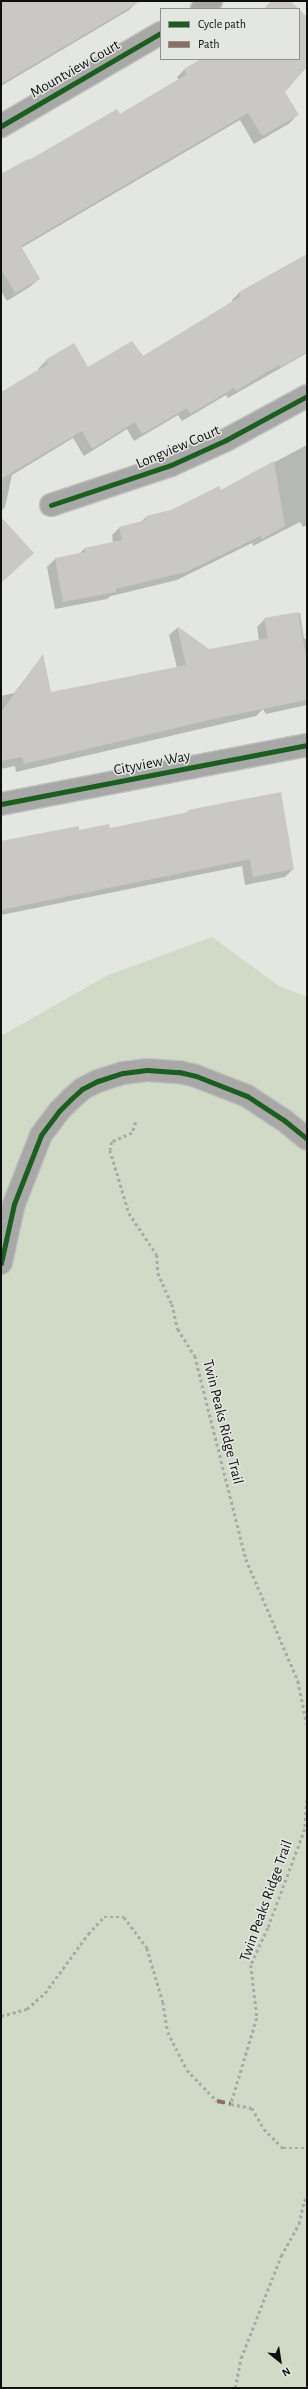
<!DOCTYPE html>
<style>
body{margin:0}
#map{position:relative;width:308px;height:2389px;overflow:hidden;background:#e4e6e2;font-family:"Alegreya Sans",sans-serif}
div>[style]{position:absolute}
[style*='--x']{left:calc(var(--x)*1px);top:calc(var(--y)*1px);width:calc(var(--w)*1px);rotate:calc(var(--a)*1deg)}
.green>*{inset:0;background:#d0dac7}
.shadow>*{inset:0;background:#0003}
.building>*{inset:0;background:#c9c8c7}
.path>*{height:2.5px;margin-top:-1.25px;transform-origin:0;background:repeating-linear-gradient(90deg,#a8aaa8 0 3px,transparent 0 6px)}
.roads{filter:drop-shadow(1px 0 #c2c3c1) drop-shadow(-1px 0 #c2c3c1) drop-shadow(0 1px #c2c3c1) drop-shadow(0 -1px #c2c3c1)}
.minor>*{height:22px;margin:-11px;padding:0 11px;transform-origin:11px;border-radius:11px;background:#a8a9a6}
.quiet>*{height:4px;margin-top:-2px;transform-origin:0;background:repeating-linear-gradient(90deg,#8d6e63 0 8px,transparent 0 12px)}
.cycleway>*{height:5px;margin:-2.5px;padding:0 2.5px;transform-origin:2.5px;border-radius:2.5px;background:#1b5e20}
span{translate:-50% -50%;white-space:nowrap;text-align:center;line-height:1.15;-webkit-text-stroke:3px #e4e7e1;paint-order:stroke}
.street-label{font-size:15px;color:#0f100e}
.frame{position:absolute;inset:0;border:2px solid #0f100e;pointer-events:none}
.legend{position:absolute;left:160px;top:8px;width:140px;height:52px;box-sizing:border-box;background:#e4e7e1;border:1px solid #8f918d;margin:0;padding:5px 7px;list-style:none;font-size:12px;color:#0f100e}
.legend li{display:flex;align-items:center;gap:8px;height:20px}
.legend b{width:20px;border:1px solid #8f918d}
.north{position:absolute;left:260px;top:2341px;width:40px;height:40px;-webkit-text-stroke:3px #e4e7e1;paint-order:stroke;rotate:150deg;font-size:11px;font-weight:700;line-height:16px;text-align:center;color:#0f100e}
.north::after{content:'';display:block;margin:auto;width:14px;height:18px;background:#0f100e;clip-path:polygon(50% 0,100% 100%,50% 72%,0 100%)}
</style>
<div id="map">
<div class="green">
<div style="clip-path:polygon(212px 937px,279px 986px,307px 997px,307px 2388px,1px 2388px,1px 1036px,106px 976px)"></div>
</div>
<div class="shadow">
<div style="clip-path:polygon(1px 1px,136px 1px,137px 2px,129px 10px,1px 86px)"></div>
<div style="clip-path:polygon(299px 11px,307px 18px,307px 66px,284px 92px,297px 115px,290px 123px,254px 144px,240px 120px,21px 248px,39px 279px,31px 286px,7px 301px,1px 291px,1px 184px,179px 80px,177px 77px,185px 69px,203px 59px,299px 59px)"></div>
<div style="clip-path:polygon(307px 255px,307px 353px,228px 398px,226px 395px,182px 421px,178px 415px,134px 441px,127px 429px,84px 456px,73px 438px,12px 475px,5px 507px,1px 511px,1px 393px,39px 371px,38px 369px,46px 361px,88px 368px,142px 357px,233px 302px,232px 300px,240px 292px)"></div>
<div style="clip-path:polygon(307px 445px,307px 525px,303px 527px,300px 522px,253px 546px,252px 543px,177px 580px,111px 596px,107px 599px,55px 609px,47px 567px,55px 559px,78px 555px,84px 549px,113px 543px,112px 535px,120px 527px,141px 522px,146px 517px,172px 511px,220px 491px)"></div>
<div style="clip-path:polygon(300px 613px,304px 639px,307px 638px,307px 705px,266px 714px,263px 709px,256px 716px,16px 772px,15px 766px,1px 769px,1px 696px,14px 693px,43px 656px,51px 693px,177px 668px,169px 635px,177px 628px,209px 650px,259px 640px,257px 627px,265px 619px)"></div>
<div style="clip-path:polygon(189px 811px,293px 869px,285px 877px,245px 885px,242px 866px,1px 915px,1px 842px,79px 831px,109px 829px,186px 813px)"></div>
</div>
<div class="building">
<div style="clip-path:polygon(1px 1px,141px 1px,1px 84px)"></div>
<div style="clip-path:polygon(271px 1px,290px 1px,299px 9px,264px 9px)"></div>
<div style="clip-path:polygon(299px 9px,307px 17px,307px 67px,285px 92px,299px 115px,262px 136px,248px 113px,21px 246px,40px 279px,15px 293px,1px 269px,1px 174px,28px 159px,29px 160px,117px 109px,120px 114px,187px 74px,184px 69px,201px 59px,299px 59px)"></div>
<div style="clip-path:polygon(307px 254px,307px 352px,281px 367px,279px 365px,236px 391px,234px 388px,190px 414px,187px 408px,142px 434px,135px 422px,92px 449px,82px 431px,1px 479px,1px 392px,48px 364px,45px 360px,74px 343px,88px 367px,132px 341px,143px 356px,241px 296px,239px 292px)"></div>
<div style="clip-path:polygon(274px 461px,285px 526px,262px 539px,260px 536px,186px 572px,116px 589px,116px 592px,63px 602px,55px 558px,85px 552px,84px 548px,122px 540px,119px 527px,146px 520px,146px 516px,171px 510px,219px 486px,221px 490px)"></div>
<div style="clip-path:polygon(1px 517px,34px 553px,1px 583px)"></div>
<div style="clip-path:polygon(298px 612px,307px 662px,307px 700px,218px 718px,24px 764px,22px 757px,1px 761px,1px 712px,43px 654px,51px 692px,186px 665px,177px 626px,209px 649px,268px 638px,264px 618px)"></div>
<div style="clip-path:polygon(281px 792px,294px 869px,253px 877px,250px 859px,1px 910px,1px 841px,79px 826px,79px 830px,109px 824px,110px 828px,189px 812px,188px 810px)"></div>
</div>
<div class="path">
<div style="--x:136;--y:1122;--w:12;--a:110"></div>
<div style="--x:132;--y:1133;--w:22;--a:156"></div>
<div style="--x:112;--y:1142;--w:8;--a:104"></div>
<div style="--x:110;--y:1150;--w:66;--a:73.2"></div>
<div style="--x:129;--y:1213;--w:50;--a:56.3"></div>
<div style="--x:157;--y:1255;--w:18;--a:87"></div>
<div style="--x:158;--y:1273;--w:34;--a:66"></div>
<div style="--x:172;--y:1304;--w:26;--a:77"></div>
<div style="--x:178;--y:1329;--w:32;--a:58"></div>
<div style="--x:195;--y:1356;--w:209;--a:75.9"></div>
<div style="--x:246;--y:1559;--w:133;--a:66.9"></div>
<div style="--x:298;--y:1681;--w:44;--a:78.2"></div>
<div style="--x:307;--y:1800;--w:29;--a:94"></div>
<div style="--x:305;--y:1829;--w:106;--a:110.5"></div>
<div style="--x:268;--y:1928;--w:41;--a:114.7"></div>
<div style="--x:251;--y:1965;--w:53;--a:83.5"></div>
<div style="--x:257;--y:2018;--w:90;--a:106.8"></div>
<div style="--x:231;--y:2104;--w:21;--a:11"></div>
<div style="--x:252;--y:2108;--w:24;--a:60"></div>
<div style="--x:264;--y:2129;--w:27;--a:45"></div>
<div style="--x:283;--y:2148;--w:24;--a:0"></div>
<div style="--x:1;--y:2016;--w:27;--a:-15"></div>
<div style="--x:27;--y:2009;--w:24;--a:-42"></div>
<div style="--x:45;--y:1993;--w:73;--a:-53.9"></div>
<div style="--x:88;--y:1934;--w:23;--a:-47"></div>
<div style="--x:104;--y:1917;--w:20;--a:0"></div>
<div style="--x:124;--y:1917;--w:39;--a:53"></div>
<div style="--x:147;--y:1948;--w:56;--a:73.5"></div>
<div style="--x:163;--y:2002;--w:30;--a:81"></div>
<div style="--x:168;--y:2032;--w:42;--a:63.4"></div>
<div style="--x:187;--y:2070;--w:43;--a:45.9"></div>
<div style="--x:235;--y:2388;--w:31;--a:-79"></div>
<div style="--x:241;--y:2358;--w:110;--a:-68.6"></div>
<div style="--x:281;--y:2256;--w:37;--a:-61"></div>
<div style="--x:299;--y:2224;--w:24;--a:-78"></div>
<div style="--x:304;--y:2201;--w:6;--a:-59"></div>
</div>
<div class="roads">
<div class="minor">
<div style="--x:202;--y:9;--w:12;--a:-42"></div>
<div style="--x:1;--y:126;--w:185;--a:-30.2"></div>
<div style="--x:51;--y:505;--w:126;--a:-18.4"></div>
<div style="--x:171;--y:465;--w:60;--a:-24.4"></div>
<div style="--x:226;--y:440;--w:92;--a:-28.5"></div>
<div style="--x:1;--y:804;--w:312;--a:-10.9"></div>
<div style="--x:1;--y:1263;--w:60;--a:-77.6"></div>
<div style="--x:14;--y:1204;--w:74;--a:-68.6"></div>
<div style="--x:41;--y:1135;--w:30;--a:-53"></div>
<div style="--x:59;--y:1111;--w:17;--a:-45"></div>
<div style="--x:71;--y:1099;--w:15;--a:-42"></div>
<div style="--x:82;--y:1089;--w:18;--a:-27"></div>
<div style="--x:98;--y:1081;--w:26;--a:-18"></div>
<div style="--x:123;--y:1073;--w:24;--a:-7"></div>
<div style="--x:147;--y:1070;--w:32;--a:4"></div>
<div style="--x:179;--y:1072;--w:17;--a:13"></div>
<div style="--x:196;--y:1076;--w:55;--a:21.4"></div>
<div style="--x:247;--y:1096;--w:45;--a:33.3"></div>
<div style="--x:285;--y:1121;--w:28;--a:39"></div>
</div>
</div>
<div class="quiet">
<div style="--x:217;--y:2101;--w:14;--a:12"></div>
</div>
<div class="cycleway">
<div style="--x:1;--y:126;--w:185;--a:-30.2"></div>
<div style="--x:51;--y:505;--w:126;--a:-18.4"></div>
<div style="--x:171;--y:465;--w:60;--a:-24.4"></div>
<div style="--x:226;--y:440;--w:92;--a:-28.5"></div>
<div style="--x:1;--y:804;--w:312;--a:-10.9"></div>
<div style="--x:1;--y:1263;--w:60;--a:-77.6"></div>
<div style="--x:14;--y:1204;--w:74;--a:-68.6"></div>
<div style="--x:41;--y:1135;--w:30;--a:-53"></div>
<div style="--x:59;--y:1111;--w:17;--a:-45"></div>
<div style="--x:71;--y:1099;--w:15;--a:-42"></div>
<div style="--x:82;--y:1089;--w:18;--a:-27"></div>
<div style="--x:98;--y:1081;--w:26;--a:-18"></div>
<div style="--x:123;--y:1073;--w:24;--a:-7"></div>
<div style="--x:147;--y:1070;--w:32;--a:4"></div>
<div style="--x:179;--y:1072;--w:17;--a:13"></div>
<div style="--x:196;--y:1076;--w:55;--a:21.4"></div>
<div style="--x:247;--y:1096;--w:45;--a:33.3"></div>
<div style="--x:285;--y:1121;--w:28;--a:39"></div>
</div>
<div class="street-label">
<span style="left:75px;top:69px;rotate:-30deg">Mountview Court</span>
<span style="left:178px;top:447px;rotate:-23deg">Longview Court</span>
<span style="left:152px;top:763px;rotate:-11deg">Cityview Way</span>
<span style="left:223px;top:1422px;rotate:76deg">Twin Peaks Ridge Trail</span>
<span style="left:266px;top:1901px;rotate:-70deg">Twin Peaks Ridge Trail</span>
</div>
<div class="frame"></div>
<ul class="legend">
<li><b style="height:5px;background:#1b5e20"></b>Cycle path</li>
<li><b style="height:5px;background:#8d6e63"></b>Path</li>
</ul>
<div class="north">N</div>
</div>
